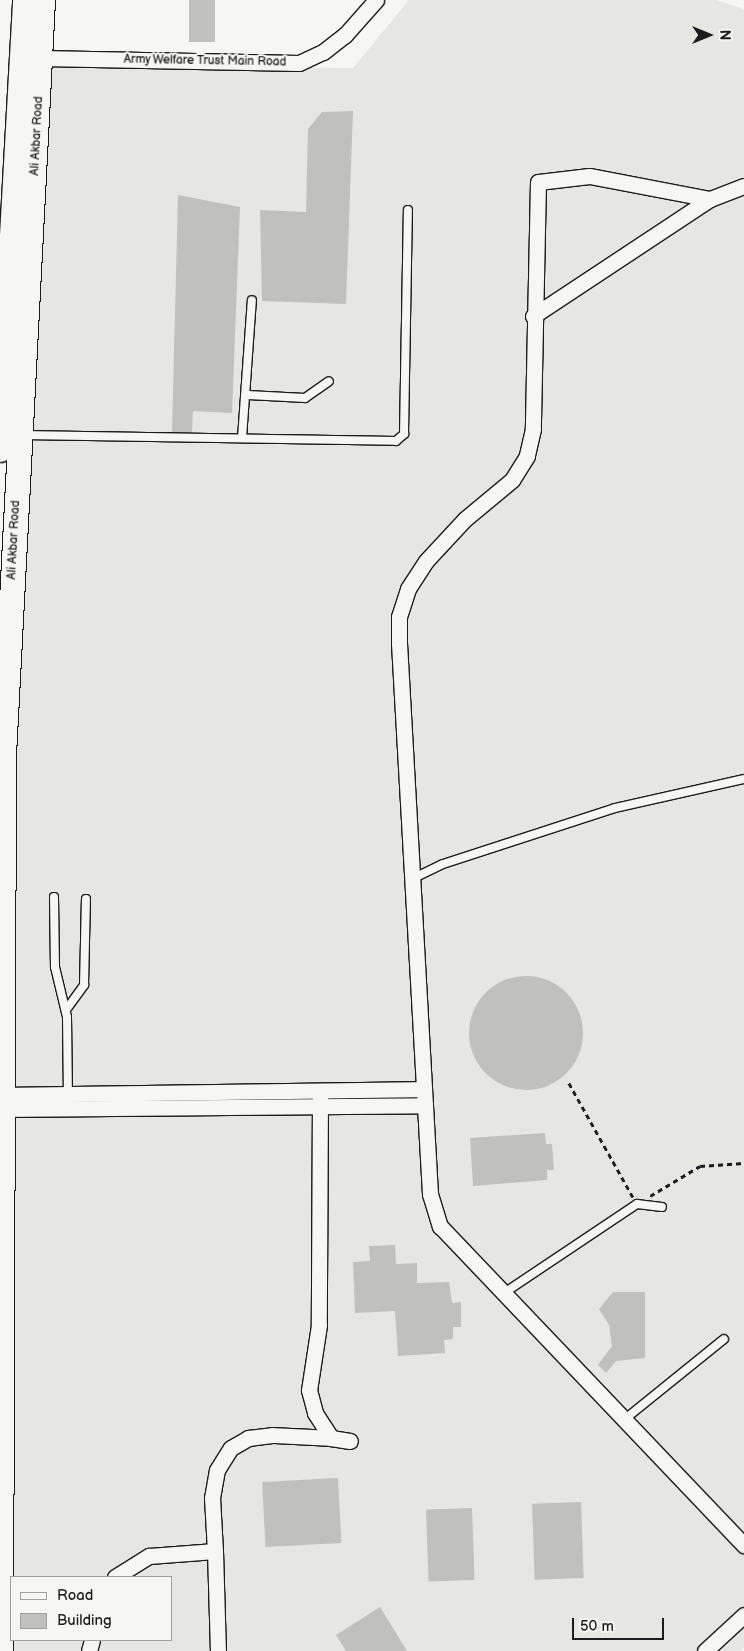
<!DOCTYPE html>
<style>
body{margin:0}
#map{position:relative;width:744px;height:1651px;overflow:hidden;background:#f6f6f2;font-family:"Balsamiq Sans",sans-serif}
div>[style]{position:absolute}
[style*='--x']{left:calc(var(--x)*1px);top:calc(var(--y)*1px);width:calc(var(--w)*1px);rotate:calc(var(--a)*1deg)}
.built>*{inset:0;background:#e6e6e2}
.building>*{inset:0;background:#c0c0bd;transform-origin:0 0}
.round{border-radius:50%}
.path>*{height:2.5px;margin-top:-1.25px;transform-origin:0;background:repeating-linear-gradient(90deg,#1c1c1c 0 5px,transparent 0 9px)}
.roads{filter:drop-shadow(1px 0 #1c1c1c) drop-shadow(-1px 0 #1c1c1c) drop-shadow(0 1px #1c1c1c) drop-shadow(0 -1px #1c1c1c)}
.lane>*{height:8px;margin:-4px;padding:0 4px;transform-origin:4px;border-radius:4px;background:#f6f6f2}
.street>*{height:15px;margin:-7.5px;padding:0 7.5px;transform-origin:7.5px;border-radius:7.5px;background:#f6f6f2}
.primary>*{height:24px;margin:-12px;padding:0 12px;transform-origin:12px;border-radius:12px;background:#f6f6f2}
span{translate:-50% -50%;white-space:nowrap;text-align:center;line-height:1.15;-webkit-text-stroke:4px #f6f6f2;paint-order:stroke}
.street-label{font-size:12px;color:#1c1c1c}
.legend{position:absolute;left:10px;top:1576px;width:162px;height:65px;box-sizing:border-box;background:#f6f6f2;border:1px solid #9f9f9c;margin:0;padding:6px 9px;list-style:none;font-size:15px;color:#1c1c1c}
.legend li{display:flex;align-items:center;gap:10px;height:25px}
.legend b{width:25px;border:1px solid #9f9f9c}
.north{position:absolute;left:684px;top:10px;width:50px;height:50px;-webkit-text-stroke:4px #f6f6f2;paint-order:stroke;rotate:90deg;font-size:14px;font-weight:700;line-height:20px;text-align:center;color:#1c1c1c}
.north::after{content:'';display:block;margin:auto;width:18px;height:22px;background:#1c1c1c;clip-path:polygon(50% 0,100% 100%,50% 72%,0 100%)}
.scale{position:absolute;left:572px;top:1618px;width:92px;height:22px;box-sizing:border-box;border:2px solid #1c1c1c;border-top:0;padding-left:6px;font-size:15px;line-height:18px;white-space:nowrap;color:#1c1c1c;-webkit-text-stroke:4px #f6f6f2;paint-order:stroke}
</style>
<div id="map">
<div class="built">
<div style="clip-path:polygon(409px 0,716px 0,744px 9px,744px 1647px,740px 1651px,13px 1651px,13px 1640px,171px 1640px,171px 1577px,12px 1577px,13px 798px,51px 66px,353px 68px)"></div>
</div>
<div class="building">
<div style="left:189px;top:0;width:26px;height:42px"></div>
<div style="clip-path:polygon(353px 111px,346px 304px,262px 301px,260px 210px,306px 212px,308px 129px,322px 112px)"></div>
<div style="clip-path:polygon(178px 195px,240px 207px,232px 413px,193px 411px,192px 432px,172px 432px)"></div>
<div class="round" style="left:469px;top:976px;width:114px;height:114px"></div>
<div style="clip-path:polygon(545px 1133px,546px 1144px,552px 1144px,554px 1170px,547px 1170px,547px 1180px,473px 1186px,470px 1138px)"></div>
<div style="clip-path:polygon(395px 1245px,396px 1264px,417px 1263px,417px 1283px,449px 1282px,452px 1303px,461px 1302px,461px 1327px,453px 1327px,453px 1339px,444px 1340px,445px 1353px,398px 1356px,395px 1311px,355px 1313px,353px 1262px,370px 1261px,369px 1246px)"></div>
<div style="clip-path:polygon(613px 1292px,645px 1292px,645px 1358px,616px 1361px,606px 1373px,598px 1365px,612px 1346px,609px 1325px,599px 1309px)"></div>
<div style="left:338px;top:1478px;width:65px;height:76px;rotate:87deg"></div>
<div style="left:581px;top:1502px;width:76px;height:49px;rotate:88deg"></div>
<div style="left:472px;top:1508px;width:72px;height:46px;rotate:88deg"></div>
<div style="clip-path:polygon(380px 1607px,407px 1651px,346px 1651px,336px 1635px)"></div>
</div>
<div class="path">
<div style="--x:569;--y:1083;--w:131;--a:60.7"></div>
<div style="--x:650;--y:1196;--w:58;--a:-31"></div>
<div style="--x:700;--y:1166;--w:44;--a:-3.9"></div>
</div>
<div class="roads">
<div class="lane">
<div style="--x:248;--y:395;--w:57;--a:3"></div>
<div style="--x:305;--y:398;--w:29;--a:-35"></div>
<div style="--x:22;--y:435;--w:374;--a:0.9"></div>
<div style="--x:396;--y:441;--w:11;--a:-41"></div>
<div style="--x:404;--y:434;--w:224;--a:-89"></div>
<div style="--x:242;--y:438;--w:138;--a:-85.9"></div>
<div style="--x:412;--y:879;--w:34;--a:-26"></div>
<div style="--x:443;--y:864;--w:181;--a:-18"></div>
<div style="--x:615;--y:808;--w:132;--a:-12.7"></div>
<div style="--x:54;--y:897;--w:70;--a:89.2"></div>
<div style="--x:55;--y:967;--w:51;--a:76.5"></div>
<div style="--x:67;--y:1017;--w:77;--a:89.3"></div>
<div style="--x:66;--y:1010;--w:31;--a:-54"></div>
<div style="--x:84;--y:985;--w:86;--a:-88.7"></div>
<div style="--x:504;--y:1293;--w:160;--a:-33.8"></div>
<div style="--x:637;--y:1204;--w:25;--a:7"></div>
<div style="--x:625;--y:1419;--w:127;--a:-38.9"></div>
</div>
<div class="street">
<div style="--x:40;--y:58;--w:259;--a:1.1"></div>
<div style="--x:299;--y:63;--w:26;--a:-25"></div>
<div style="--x:323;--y:52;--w:28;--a:-38"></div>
<div style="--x:345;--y:35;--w:47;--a:-48.5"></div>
<div style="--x:710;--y:199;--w:123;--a:-169.2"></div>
<div style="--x:589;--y:176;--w:51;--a:173.3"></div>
<div style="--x:538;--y:182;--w:247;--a:91.2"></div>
<div style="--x:533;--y:429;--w:28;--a:103"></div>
<div style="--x:527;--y:456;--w:28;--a:122"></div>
<div style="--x:512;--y:480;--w:61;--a:140.3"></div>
<div style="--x:465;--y:519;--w:57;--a:132.9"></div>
<div style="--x:426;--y:561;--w:33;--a:123"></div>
<div style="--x:408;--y:589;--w:29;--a:108"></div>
<div style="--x:399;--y:617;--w:26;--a:90"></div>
<div style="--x:399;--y:643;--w:552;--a:86.78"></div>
<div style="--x:430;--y:1194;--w:34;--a:73"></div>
<div style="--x:440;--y:1226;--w:441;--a:46.4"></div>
<div style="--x:533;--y:316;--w:212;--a:-33.5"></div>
<div style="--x:710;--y:199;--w:36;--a:-21"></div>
<div style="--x:3;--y:1095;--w:421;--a:-0.8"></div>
<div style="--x:320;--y:1096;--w:229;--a:90.3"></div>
<div style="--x:319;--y:1325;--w:66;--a:98.7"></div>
<div style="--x:309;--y:1390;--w:24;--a:75"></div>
<div style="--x:315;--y:1413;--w:30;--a:57"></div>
<div style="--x:331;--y:1438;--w:19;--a:9"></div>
<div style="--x:3;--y:1109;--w:422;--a:-0.5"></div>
<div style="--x:215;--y:1551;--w:100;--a:88.3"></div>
<div style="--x:115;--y:1577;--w:40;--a:-32"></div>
<div style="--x:149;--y:1556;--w:66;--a:-4.3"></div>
<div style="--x:215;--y:1551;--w:53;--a:-93.2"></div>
<div style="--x:212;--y:1498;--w:28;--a:-80"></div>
<div style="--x:217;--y:1470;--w:26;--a:-58"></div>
<div style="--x:231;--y:1448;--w:20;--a:-30"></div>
<div style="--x:248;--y:1438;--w:24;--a:-7"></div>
<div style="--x:272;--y:1435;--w:59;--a:2.9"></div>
<div style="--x:89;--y:1651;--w:11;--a:-75"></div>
<div style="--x:705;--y:1651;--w:53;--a:-42.7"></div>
</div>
<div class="primary">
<div style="--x:0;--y:450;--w:451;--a:-86.8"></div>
<div style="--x:1;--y:1651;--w:896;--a:-89.81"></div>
<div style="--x:4;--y:755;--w:756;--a:-87.04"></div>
</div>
</div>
<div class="street-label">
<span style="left:205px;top:61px;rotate:1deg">Army Welfare Trust Main Road</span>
<span style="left:37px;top:136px;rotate:-87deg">Ali Akbar Road</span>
<span style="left:14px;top:540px;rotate:-87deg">Ali Akbar Road</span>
</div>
<ul class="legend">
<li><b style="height:6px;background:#f6f6f2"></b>Road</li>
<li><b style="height:14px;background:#c0c0bd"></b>Building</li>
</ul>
<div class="north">N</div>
<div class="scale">50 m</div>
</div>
